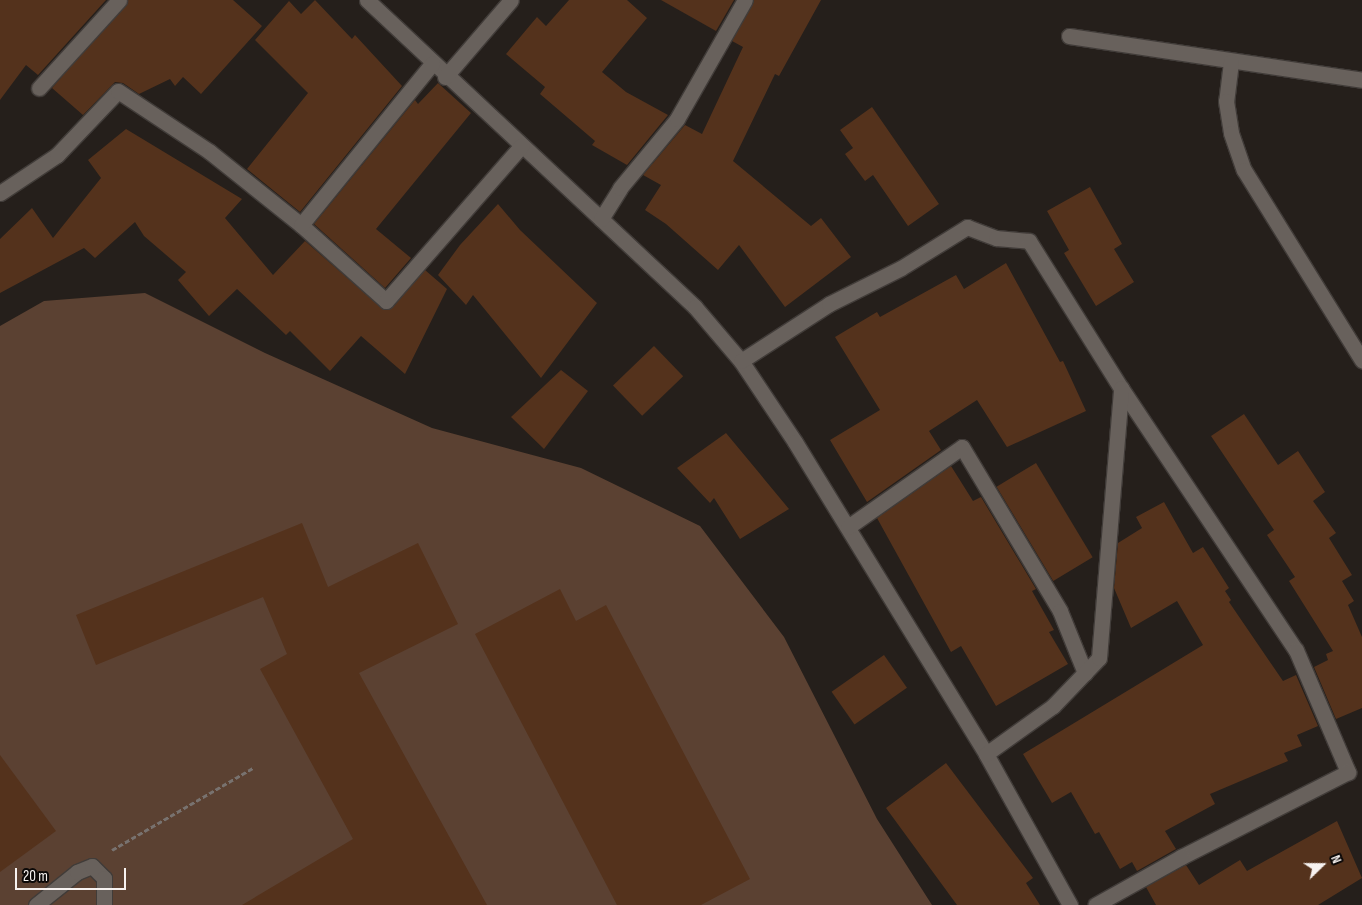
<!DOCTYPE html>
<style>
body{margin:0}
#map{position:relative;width:1362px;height:905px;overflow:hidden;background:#251f1b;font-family:"Sofia Sans Condensed",sans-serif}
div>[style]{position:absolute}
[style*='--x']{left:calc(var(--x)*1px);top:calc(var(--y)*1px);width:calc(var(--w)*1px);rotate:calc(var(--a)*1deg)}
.green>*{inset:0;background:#5b4132}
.building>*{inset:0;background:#54321c;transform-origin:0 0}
.path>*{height:3px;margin-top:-1.5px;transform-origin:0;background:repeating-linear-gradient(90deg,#78726f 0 5px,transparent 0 7.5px)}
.roads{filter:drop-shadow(1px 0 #413c39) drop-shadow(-1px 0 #413c39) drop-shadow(0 1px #413c39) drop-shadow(0 -1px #413c39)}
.lane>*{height:15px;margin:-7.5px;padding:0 7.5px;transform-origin:7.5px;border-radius:7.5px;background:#68615c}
.street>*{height:15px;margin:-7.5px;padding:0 7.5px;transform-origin:7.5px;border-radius:7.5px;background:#68615c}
span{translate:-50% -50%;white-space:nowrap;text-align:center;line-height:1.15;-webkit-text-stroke:4px #0c0908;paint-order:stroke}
.north{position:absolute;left:1297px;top:840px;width:50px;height:50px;-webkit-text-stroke:4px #0c0908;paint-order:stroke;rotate:68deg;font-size:14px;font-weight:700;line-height:20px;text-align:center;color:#f7f2f0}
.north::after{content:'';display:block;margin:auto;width:18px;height:22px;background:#f7f2f0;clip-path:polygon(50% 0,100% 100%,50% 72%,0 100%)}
.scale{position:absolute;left:15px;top:868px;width:111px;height:22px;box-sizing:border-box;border:2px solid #f7f2f0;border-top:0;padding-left:6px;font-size:15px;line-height:18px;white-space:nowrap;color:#f7f2f0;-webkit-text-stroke:4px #0c0908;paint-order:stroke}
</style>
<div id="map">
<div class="green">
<div style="clip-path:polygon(145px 293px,265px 353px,432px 428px,581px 468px,700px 526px,784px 637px,877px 819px,932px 905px,0 905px,0 326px,44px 301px)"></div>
</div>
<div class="building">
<div style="clip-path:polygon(0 0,106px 0,38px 75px,26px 65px,0 100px)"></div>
<div style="clip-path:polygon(128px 0,233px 0,262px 26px,201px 94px,183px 77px,175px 86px,170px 79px,139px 94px,123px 83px,115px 82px,83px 115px,52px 88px)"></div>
<div style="clip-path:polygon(315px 0,352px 39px,355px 35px,402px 86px,300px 212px,247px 169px,308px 93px,255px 40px,289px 1px,301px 14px)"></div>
<div style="clip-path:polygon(569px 0,627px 0,647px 18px,602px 72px,626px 92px,668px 115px,627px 165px,592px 145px,595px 141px,540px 94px,545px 87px,506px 54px,537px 17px,546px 26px)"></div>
<div style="clip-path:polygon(661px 0,734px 0,716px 31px)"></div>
<div style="clip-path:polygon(754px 0,821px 0,779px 76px,775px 74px,733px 161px,811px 226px,821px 218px,851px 257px,785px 307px,739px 245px,718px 270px,666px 224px,645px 210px,661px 185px,643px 175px,685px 125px,702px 134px,743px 47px,732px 41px)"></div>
<div style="clip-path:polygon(438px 83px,471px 113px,376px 229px,411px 258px,385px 288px,314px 224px,415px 100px,418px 104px)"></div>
<div style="clip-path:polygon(872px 107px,939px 204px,908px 226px,873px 175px,865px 181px,845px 154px,853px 148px,840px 130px)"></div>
<div style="clip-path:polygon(126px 129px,242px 199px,225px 218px,273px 275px,305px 241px,384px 310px,393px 307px,425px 270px,447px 289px,405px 374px,361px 336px,330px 371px,290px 331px,286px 335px,237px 289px,209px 316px,178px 280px,186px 272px,144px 236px,135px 222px,95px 258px,84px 248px,0 293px,0 239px,32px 208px,53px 238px,101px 178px,88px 160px)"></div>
<div style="clip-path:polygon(1090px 187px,1122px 244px,1114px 249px,1134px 282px,1096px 306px,1064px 253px,1069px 250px,1047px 211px)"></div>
<div style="clip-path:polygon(498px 204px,520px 230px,597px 303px,541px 378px,473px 295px,466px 305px,438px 275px,460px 245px)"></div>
<div style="clip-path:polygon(1006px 263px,1060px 362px,1063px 361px,1086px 411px,1007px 447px,977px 400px,929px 431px,941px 450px,867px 502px,830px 440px,880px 410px,835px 337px,877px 312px,880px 317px,956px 275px,964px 289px)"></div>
<div style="left:654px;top:346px;width:42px;height:57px;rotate:46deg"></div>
<div style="clip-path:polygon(561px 370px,588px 391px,544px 449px,511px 417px)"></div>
<div style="clip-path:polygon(1244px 414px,1278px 465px,1298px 451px,1325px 492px,1313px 501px,1336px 533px,1329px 538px,1352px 575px,1342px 581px,1354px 601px,1348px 605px,1362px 637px,1362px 708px,1336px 719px,1314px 667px,1328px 660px,1326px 654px,1333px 651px,1289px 581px,1295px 577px,1267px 535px,1274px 530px,1211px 436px)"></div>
<div style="clip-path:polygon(726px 433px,789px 509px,740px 539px,714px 498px,710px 503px,677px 468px)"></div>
<div style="left:1036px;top:463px;width:110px;height:46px;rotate:59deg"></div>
<div style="clip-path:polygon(951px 466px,973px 501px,981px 497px,1036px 589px,1032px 591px,1054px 630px,1049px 632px,1068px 664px,996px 706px,961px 646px,951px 652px,877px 518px)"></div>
<div style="clip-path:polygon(1164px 502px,1193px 553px,1203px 547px,1229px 588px,1225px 591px,1231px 600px,1229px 602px,1283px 681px,1296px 675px,1318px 726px,1297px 735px,1302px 746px,1284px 753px,1288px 761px,1210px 794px,1215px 804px,1165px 831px,1176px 849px,1137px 871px,1132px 862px,1120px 869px,1099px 832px,1095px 834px,1071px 792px,1052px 803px,1023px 754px,1203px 645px,1177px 601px,1131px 628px,1114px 588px,1118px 543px,1142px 528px,1136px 517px)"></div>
<div style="clip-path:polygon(302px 523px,328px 587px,418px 543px,458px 624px,359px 673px,487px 905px,242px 905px,353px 839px,260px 669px,287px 654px,263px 597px,96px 665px,76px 615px)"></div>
<div style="clip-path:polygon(560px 589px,576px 621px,606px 605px,750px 879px,701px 905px,617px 905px,475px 634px)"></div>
<div style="left:884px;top:655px;width:40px;height:64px;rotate:55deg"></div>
<div style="clip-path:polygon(0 755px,56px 831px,0 872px)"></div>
<div style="clip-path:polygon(946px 763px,1033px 878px,1026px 883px,1040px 905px,957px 905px,886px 808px)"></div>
<div style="clip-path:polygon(1337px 821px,1362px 878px,1318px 905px,1156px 905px,1146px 887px,1186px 865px,1199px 885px,1240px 860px,1247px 871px)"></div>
</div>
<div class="path">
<div style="--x:112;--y:850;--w:163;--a:-30.2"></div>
</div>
<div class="roads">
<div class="lane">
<div style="--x:36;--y:905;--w:53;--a:-38.8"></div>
<div style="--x:77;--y:872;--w:16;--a:-22"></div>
<div style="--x:92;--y:866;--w:17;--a:45"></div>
<div style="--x:104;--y:878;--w:27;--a:90"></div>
</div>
<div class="street">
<div style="--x:367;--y:0;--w:449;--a:43.1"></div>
<div style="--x:695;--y:307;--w:71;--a:49.6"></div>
<div style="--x:741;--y:361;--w:97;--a:56.3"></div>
<div style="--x:795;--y:442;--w:366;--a:58.5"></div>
<div style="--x:986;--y:754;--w:173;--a:60.9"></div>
<div style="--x:1069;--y:36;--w:296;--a:8.5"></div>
<div style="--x:1231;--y:62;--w:39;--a:97"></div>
<div style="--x:1226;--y:101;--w:32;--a:81"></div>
<div style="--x:1231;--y:133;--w:39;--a:71"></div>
<div style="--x:1244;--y:170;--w:224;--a:58.2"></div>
<div style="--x:445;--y:77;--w:101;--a:-49.4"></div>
<div style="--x:39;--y:88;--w:119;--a:-47.7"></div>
<div style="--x:0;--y:193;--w:69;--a:-33.7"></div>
<div style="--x:57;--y:155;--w:88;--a:-46.4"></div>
<div style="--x:118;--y:91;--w:110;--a:33.5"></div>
<div style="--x:210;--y:152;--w:117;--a:38.7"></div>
<div style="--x:301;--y:225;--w:114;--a:41.8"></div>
<div style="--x:386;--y:301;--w:206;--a:-48.9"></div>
<div style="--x:601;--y:219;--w:36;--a:-58"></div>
<div style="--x:620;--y:188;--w:89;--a:-50.4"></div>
<div style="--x:677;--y:119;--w:137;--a:-60.3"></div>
<div style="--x:301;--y:225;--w:208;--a:-50.9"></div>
<div style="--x:741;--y:361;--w:105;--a:-32.9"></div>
<div style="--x:829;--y:304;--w:80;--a:-26.6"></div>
<div style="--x:901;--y:268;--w:78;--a:-31.8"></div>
<div style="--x:967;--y:227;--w:31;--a:21"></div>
<div style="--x:996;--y:238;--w:33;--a:5"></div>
<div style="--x:1029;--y:241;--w:173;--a:58"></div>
<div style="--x:1121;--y:388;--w:315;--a:56.3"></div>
<div style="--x:1296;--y:650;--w:133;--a:66.9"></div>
<div style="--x:1348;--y:772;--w:187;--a:153"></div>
<div style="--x:1181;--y:857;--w:98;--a:150.8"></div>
<div style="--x:848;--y:527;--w:139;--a:-35.1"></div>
<div style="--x:962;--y:447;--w:191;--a:59.1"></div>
<div style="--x:1060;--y:611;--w:67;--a:68"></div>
<div style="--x:986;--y:754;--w:82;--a:-35.6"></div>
<div style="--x:1053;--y:706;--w:66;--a:-46.2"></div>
<div style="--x:1099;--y:658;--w:271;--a:-85.3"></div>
</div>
</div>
<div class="north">N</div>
<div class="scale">20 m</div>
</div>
